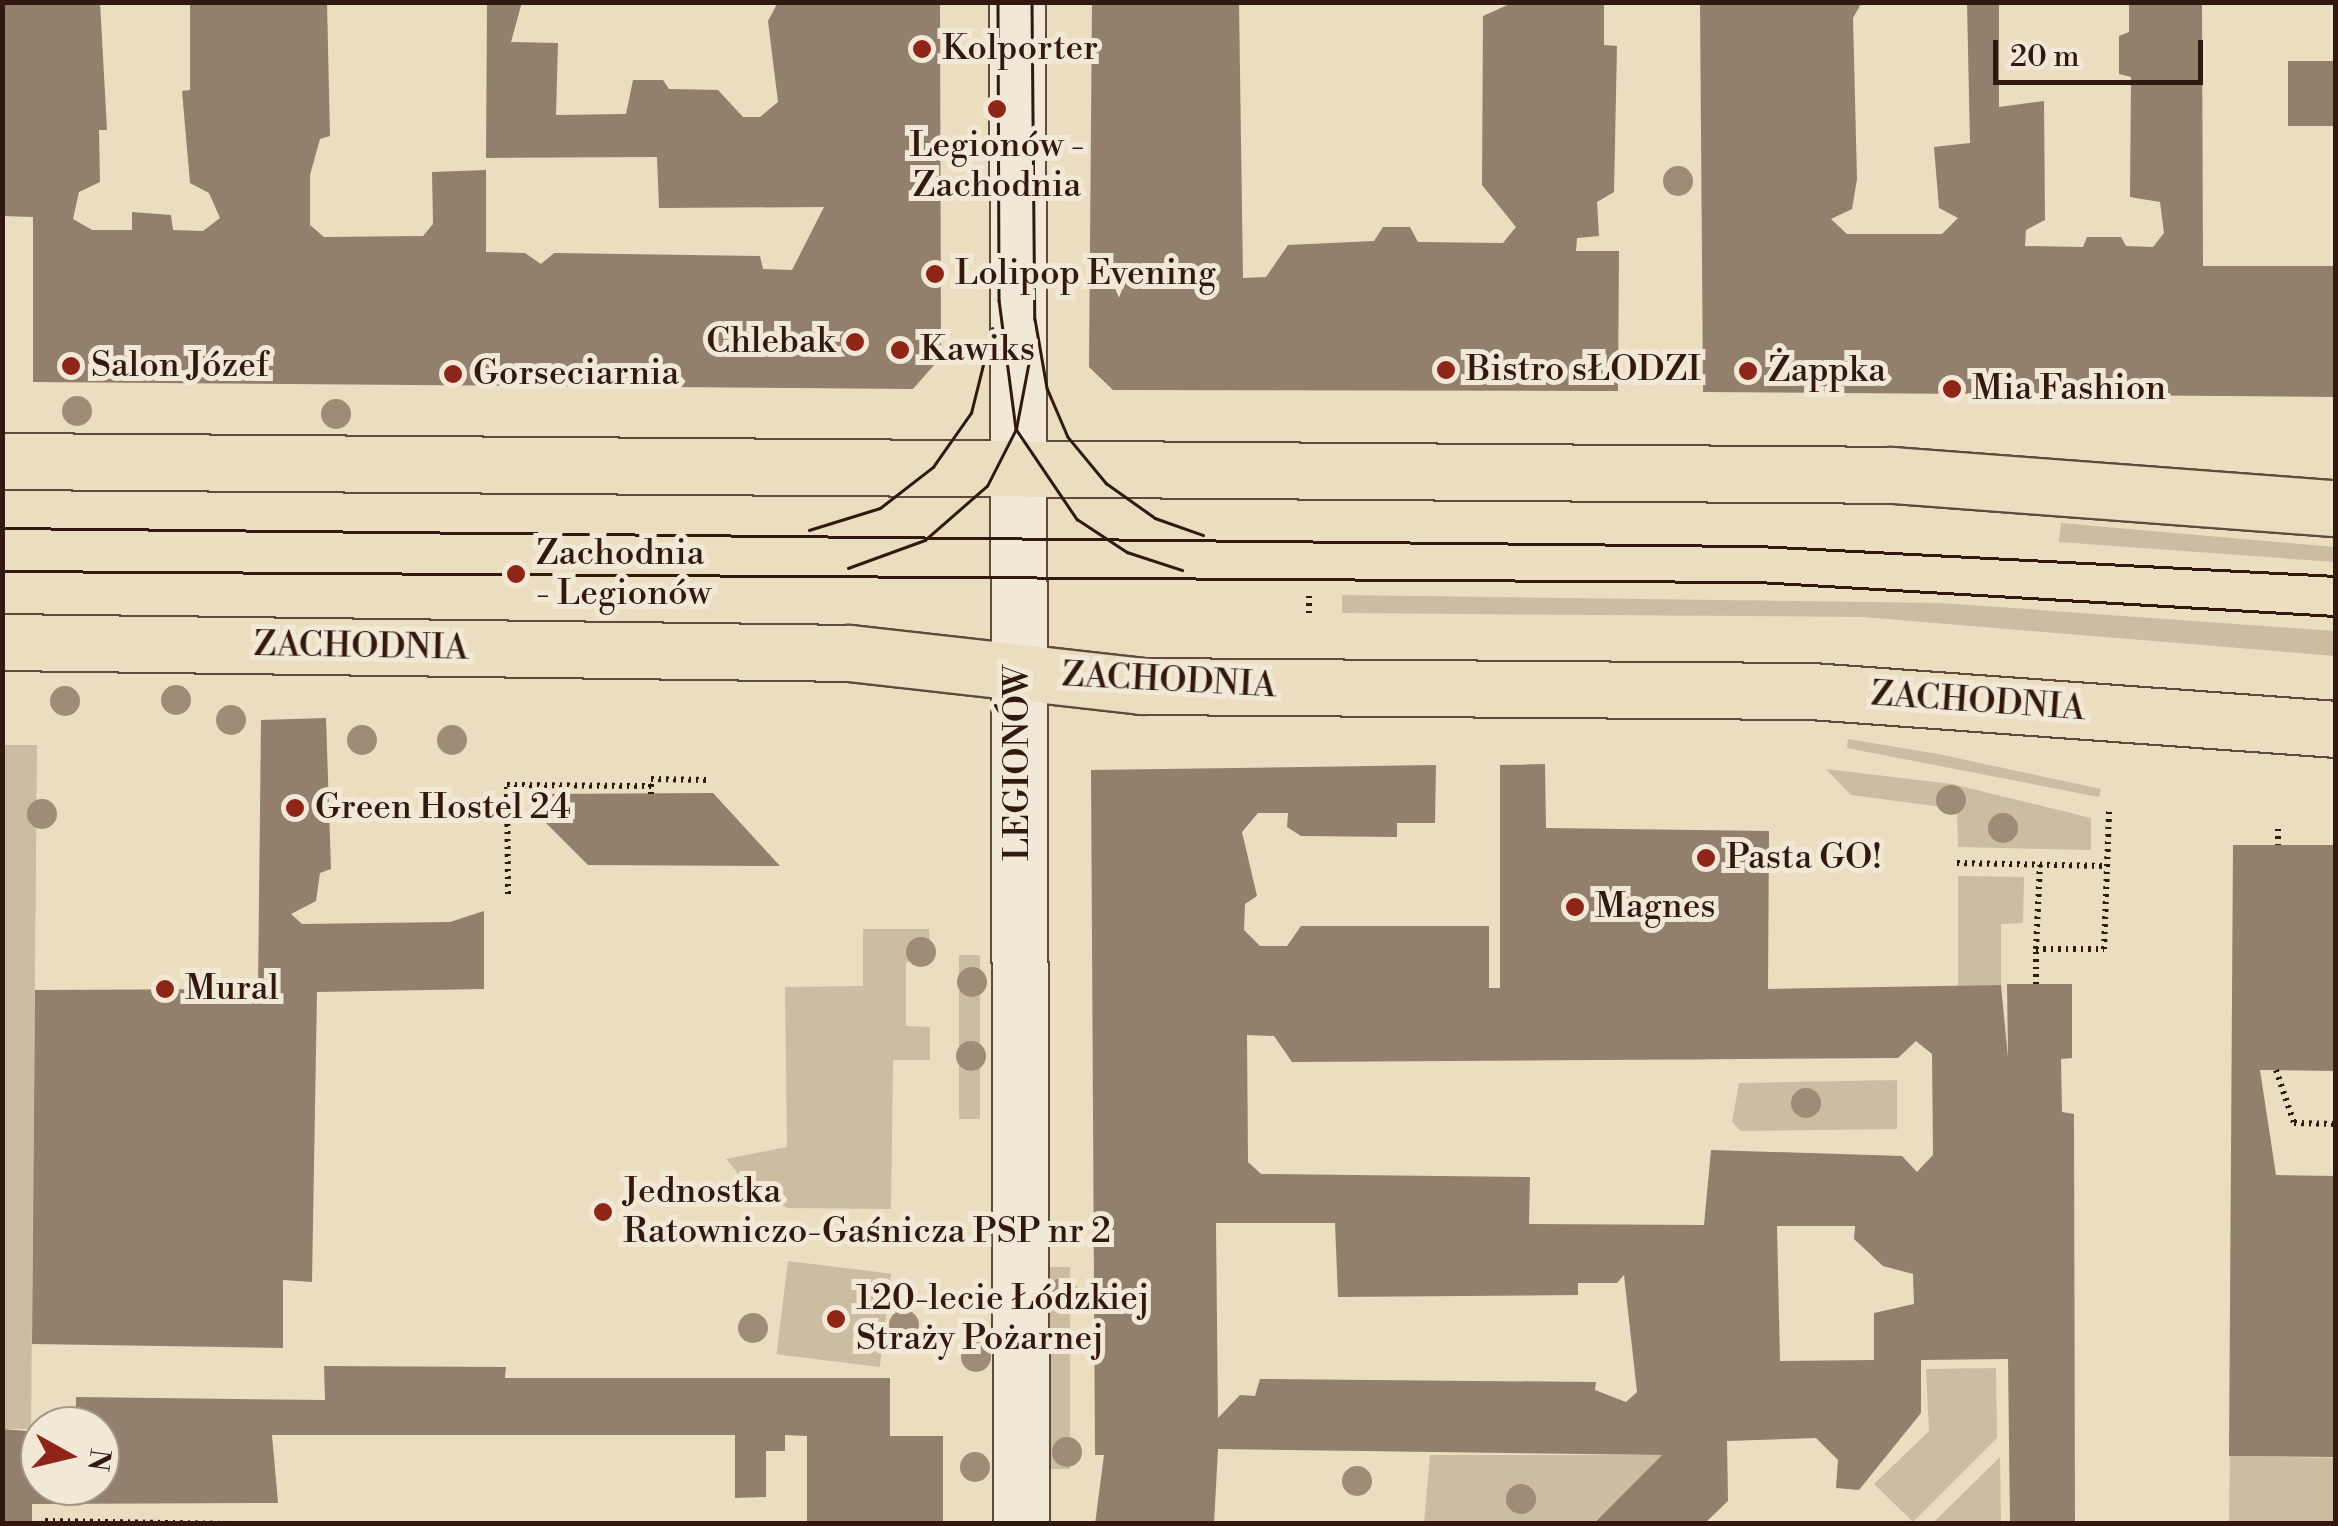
<!DOCTYPE html>
<meta charset="utf-8">
<style>
body{margin:0}
#map{position:relative;width:2338px;height:1526px;overflow:hidden;background:#eaddc0;font-family:"Libre Bodoni",serif}
div>[style]{position:absolute}
[style*='--x']{left:calc(var(--x)*1px);top:calc(var(--y)*1px);width:calc(var(--w)*1px);rotate:calc(var(--a)*1deg)}
.green>*{inset:0;background:#cbbca2;transform-origin:0 0}
.building>*{inset:0;background:#927f6c;transform-origin:0 0}
.path>*{height:6px;margin-top:-3px;transform-origin:0;background:repeating-linear-gradient(90deg,#321910 0 2.5px,transparent 0 7.5px)}
.roads{filter:drop-shadow(2px 0 #604a3c) drop-shadow(-2px 0 #604a3c) drop-shadow(0 2px #604a3c) drop-shadow(0 -2px #604a3c)}
.minor>*{height:55px;margin:-27.5px;padding:0 27.5px;transform-origin:27.5px;border-radius:27.5px;background:#f1e9d6}
.major>*{height:55px;margin:-27.5px;padding:0 27.5px;transform-origin:27.5px;border-radius:27.5px;background:#eaddc0}
.tram>*{height:2.5px;margin:-1.25px;padding:0 1.25px;transform-origin:1.25px;border-radius:1.25px;background:#321910}
.trees>*{width:30px;height:30px;margin:-15px;border-radius:50%;background:#9e8c77}
.dots>*{width:28px;height:28px;translate:-50% -50%;box-sizing:border-box;border:5px solid #f1e9d6;border-radius:50%}
span{translate:-50% -50%;white-space:nowrap;text-align:center;line-height:1.15;-webkit-text-stroke:10px #f1e9d6;paint-order:stroke}
.poi-label{font-size:35px;color:#321910}
.left{translate:0 -50%;text-align:left}
.right{translate:-100% -50%;text-align:right}
.street-label{font-size:35px;color:#321910}
.frame{position:absolute;inset:0;border:5px solid #321910;pointer-events:none}
.north{position:absolute;left:20px;top:1406px;width:100px;height:100px;box-sizing:border-box;background:#f1e9d6;border:2px solid #a59687;border-radius:50%;rotate:98deg;font-size:28px;font-weight:700;line-height:40px;text-align:center;color:#321910}
.north::after{content:'';display:block;margin:auto;width:35px;height:45px;background:#8f2418;clip-path:polygon(50% 0,100% 100%,50% 72%,0 100%)}
.scale{position:absolute;left:1993px;top:40px;width:210px;height:45px;box-sizing:border-box;border:5px solid #321910;border-top:0;padding-left:12px;font-size:30px;line-height:35px;white-space:nowrap;color:#321910;-webkit-text-stroke:8px #f1e9d6;paint-order:stroke}
</style>
<div id="map">
<div class="green">
<div style="clip-path:polygon(2061px 523px,2335px 547px,2335px 562px,2059px 542px)"></div>
<div style="clip-path:polygon(1342px 595px,1941px 603px,2335px 631px,2335px 656px,1863px 617px,1342px 613px)"></div>
<div style="clip-path:polygon(1848px 739px,1938px 754px,2101px 789px,2099px 797px,1847px 748px)"></div>
<div style="clip-path:polygon(3px 745px,37px 745px,31px 1429px,3px 1429px)"></div>
<div style="clip-path:polygon(1826px 769px,1952px 784px,2091px 818px,2091px 850px,1958px 847px,1957px 809px,1851px 795px)"></div>
<div style="clip-path:polygon(1958px 876px,2024px 877px,2023px 923px,2001px 924px,2001px 985px,1958px 986px)"></div>
<div style="clip-path:polygon(863px 929px,929px 929px,930px 961px,906px 962px,906px 1026px,930px 1027px,930px 1060px,893px 1060px,891px 1209px,788px 1208px,751px 1189px,726px 1159px,787px 1147px,785px 987px,863px 986px)"></div>
<div style="left:980px;top:955px;width:164px;height:21px;rotate:90deg"></div>
<div style="clip-path:polygon(1897px 1080px,1897px 1129px,1741px 1131px,1732px 1122px,1739px 1083px)"></div>
<div style="left:788px;top:1261px;width:104px;height:94px;rotate:7deg"></div>
<div style="left:1050px;top:1267px;width:20px;height:202px"></div>
<div style="clip-path:polygon(1996px 1368px,1997px 1438px,1913px 1522px,1874px 1484px,1929px 1431px,1926px 1369px)"></div>
<div style="clip-path:polygon(1430px 1455px,1662px 1455px,1593px 1523px,1424px 1524px)"></div>
<div style="left:2230px;top:1456px;width:105px;height:67px;rotate:1deg"></div>
<div style="clip-path:polygon(2000px 1457px,2001px 1523px,1933px 1523px)"></div>
</div>
<div class="building">
<div style="clip-path:polygon(2px 2px,100px 2px,107px 130px,99px 130px,100px 182px,79px 192px,73px 219px,92px 230px,132px 230px,132px 212px,171px 215px,173px 230px,203px 231px,220px 218px,209px 193px,190px 183px,182px 91px,190px 90px,190px 2px,327px 2px,330px 136px,320px 139px,310px 175px,310px 225px,324px 237px,423px 236px,433px 224px,432px 172px,486px 170px,486px 252px,525px 253px,541px 264px,554px 253px,760px 256px,763px 269px,792px 270px,824px 207px,659px 208px,657px 157px,486px 158px,487px 2px,522px 2px,511px 42px,558px 43px,556px 115px,626px 114px,633px 80px,663px 80px,669px 89px,718px 90px,743px 117px,760px 117px,778px 102px,768px 21px,778px 2px,940px 2px,941px 357px,913px 389px,33px 382px,33px 217px,2px 216px)"></div>
<div style="clip-path:polygon(1092px 2px,1239px 2px,1243px 278px,1266px 277px,1288px 245px,1374px 241px,1383px 227px,1410px 227px,1418px 242px,1503px 243px,1516px 227px,1482px 185px,1483px 16px,1514px 2px,1604px 2px,1604px 45px,1617px 46px,1614px 192px,1597px 202px,1599px 236px,1577px 238px,1576px 251px,1619px 251px,1618px 391px,1113px 390px,1089px 367px)"></div>
<div style="clip-path:polygon(1700px 2px,1862px 2px,1853px 18px,1857px 179px,1852px 209px,1831px 219px,1847px 234px,1942px 234px,1958px 218px,1939px 208px,1934px 147px,1970px 143px,1967px 2px,1999px 2px,1999px 107px,2044px 101px,2045px 220px,2026px 230px,2025px 246px,2083px 247px,2087px 237px,2121px 237px,2126px 246px,2153px 247px,2164px 233px,2160px 202px,2130px 197px,2131px 77px,2119px 74px,2119px 36px,2129px 32px,2129px 2px,2202px 2px,2203px 266px,2336px 266px,2336px 397px,1703px 392px)"></div>
<div style="left:2336px;top:61px;width:65px;height:48px;rotate:90deg"></div>
<div style="clip-path:polygon(326px 718px,331px 869px,320px 873px,316px 901px,291px 914px,302px 924px,450px 922px,484px 911px,484px 989px,317px 992px,312px 1282px,283px 1280px,283px 1348px,32px 1344px,35px 990px,258px 989px,261px 720px)"></div>
<div style="clip-path:polygon(evenodd,1545px 764px,1546px 828px,1769px 831px,1768px 989px,2001px 985px,2008px 1058px,2007px 984px,2072px 984px,2072px 1058px,2061px 1059px,2062px 1112px,2074px 1114px,2075px 1524px,2010px 1524px,2008px 1359px,1921px 1360px,1921px 1413px,1859px 1490px,1836px 1488px,1838px 1460px,1816px 1438px,1727px 1441px,1728px 1501px,1704px 1524px,1593px 1524px,1662px 1455px,1218px 1449px,1214px 1524px,1095px 1524px,1104px 1455px,1095px 1455px,1091px 770px,1436px 765px,1435px 823px,1397px 823px,1397px 837px,1301px 836px,1287px 827px,1288px 813px,1258px 813px,1242px 832px,1257px 896px,1245px 904px,1244px 930px,1260px 946px,1287px 946px,1301px 926px,1489px 926px,1489px 988px,1500px 988px,1500px 765px,1545px 764px,1247px 1035px,1274px 1036px,1292px 1062px,1898px 1058px,1916px 1041px,1932px 1054px,1933px 1155px,1917px 1172px,1902px 1156px,1711px 1150px,1704px 1225px,1529px 1224px,1530px 1177px,1261px 1174px,1248px 1162px,1247px 1035px,1545px 764px,1216px 1223px,1335px 1223px,1338px 1297px,1578px 1295px,1578px 1283px,1617px 1283px,1624px 1275px,1637px 1392px,1626px 1402px,1595px 1390px,1596px 1382px,1260px 1379px,1255px 1396px,1240px 1395px,1218px 1418px,1216px 1223px,1545px 764px,1777px 1226px,1855px 1226px,1854px 1239px,1883px 1266px,1913px 1274px,1914px 1304px,1874px 1313px,1874px 1360px,1780px 1361px,1777px 1226px)"></div>
<div style="clip-path:polygon(713px 793px,780px 866px,588px 865px,537px 814px,538px 794px)"></div>
<div style="clip-path:polygon(2233px 845px,2336px 845px,2336px 1071px,2260px 1070px,2276px 1175px,2336px 1176px,2336px 1457px,2229px 1456px)"></div>
<div style="clip-path:polygon(324px 1366px,506px 1367px,505px 1378px,890px 1378px,890px 1436px,943px 1436px,943px 1524px,807px 1524px,807px 1436px,785px 1435px,785px 1451px,766px 1451px,766px 1497px,735px 1498px,735px 1435px,272px 1435px,278px 1503px,32px 1504px,32px 1524px,2px 1524px,2px 1429px,40px 1432px,40px 1486px,100px 1486px,100px 1426px,76px 1426px,76px 1397px,325px 1400px)"></div>
</div>
<div class="path">
<div style="--x:1309;--y:613;--w:18;--a:-90"></div>
<div style="--x:651;--y:794;--w:15;--a:-90"></div>
<div style="--x:651;--y:779;--w:58;--a:1"></div>
<div style="--x:2278;--y:829;--w:16;--a:90"></div>
<div style="--x:1957;--y:863;--w:150;--a:1.1"></div>
<div style="--x:508;--y:894;--w:109;--a:-90.5"></div>
<div style="--x:507;--y:785;--w:144;--a:0.4"></div>
<div style="--x:2036;--y:949;--w:84;--a:-87.3"></div>
<div style="--x:2036;--y:984;--w:35;--a:-90"></div>
<div style="--x:2036;--y:949;--w:68;--a:0"></div>
<div style="--x:2104;--y:949;--w:138;--a:-87.9"></div>
<div style="--x:2276;--y:1070;--w:56;--a:71.2"></div>
<div style="--x:2294;--y:1123;--w:42;--a:1.4"></div>
<div style="--x:45;--y:1521;--w:184;--a:0.9"></div>
</div>
<div class="roads">
<div class="minor">
<div style="--x:1017;--y:2;--w:1522;--a:89.85"></div>
</div>
<div class="major">
<div style="--x:2;--y:461;--w:1890;--a:0.42"></div>
<div style="--x:1892;--y:475;--w:445;--a:4.3"></div>
<div style="--x:2;--y:642;--w:847;--a:0.74"></div>
<div style="--x:849;--y:653;--w:294;--a:6.4"></div>
<div style="--x:1141;--y:686;--w:670;--a:0.43"></div>
<div style="--x:1811;--y:691;--w:526;--a:4.14"></div>
</div>
</div>
<div class="tram">
<div style="--x:998;--y:2;--w:298;--a:89.8"></div>
<div style="--x:999;--y:300;--w:130;--a:82.5"></div>
<div style="--x:1016;--y:429;--w:109;--a:55.9"></div>
<div style="--x:1077;--y:519;--w:60;--a:33.4"></div>
<div style="--x:1127;--y:552;--w:58;--a:18.1"></div>
<div style="--x:1032;--y:2;--w:317;--a:89.5"></div>
<div style="--x:1035;--y:319;--w:70;--a:80.1"></div>
<div style="--x:1047;--y:388;--w:53;--a:66.8"></div>
<div style="--x:1068;--y:437;--w:60;--a:50.4"></div>
<div style="--x:1106;--y:483;--w:60;--a:35.5"></div>
<div style="--x:1155;--y:518;--w:51;--a:19.5"></div>
<div style="--x:2;--y:528;--w:1756;--a:0.59"></div>
<div style="--x:1758;--y:546;--w:579;--a:2.97"></div>
<div style="--x:809;--y:530;--w:74;--a:-17.2"></div>
<div style="--x:880;--y:508;--w:67;--a:-37.7"></div>
<div style="--x:933;--y:467;--w:66;--a:-54.9"></div>
<div style="--x:971;--y:413;--w:87;--a:-76"></div>
<div style="--x:848;--y:568;--w:82;--a:-20"></div>
<div style="--x:925;--y:540;--w:82;--a:-41.1"></div>
<div style="--x:987;--y:486;--w:64;--a:-63"></div>
<div style="--x:1016;--y:429;--w:86;--a:-79.2"></div>
<div style="--x:2;--y:571;--w:1756;--a:0.36"></div>
<div style="--x:1758;--y:582;--w:579;--a:3.37"></div>
</div>
<div class="trees">
<div style="left:1678px;top:181px"></div>
<div style="left:77px;top:411px"></div>
<div style="left:336px;top:414px"></div>
<div style="left:176px;top:700px"></div>
<div style="left:65px;top:701px"></div>
<div style="left:231px;top:720px"></div>
<div style="left:362px;top:740px"></div>
<div style="left:452px;top:740px"></div>
<div style="left:1951px;top:800px"></div>
<div style="left:42px;top:814px"></div>
<div style="left:2003px;top:828px"></div>
<div style="left:921px;top:952px"></div>
<div style="left:972px;top:982px"></div>
<div style="left:971px;top:1056px"></div>
<div style="left:1806px;top:1103px"></div>
<div style="left:1063px;top:1293px"></div>
<div style="left:904px;top:1325px"></div>
<div style="left:753px;top:1328px"></div>
<div style="left:976px;top:1357px"></div>
<div style="left:1067px;top:1452px"></div>
<div style="left:975px;top:1467px"></div>
<div style="left:1357px;top:1481px"></div>
<div style="left:1521px;top:1499px"></div>
</div>
<div class="dots">
<div style="left:922px;top:49px;background:#8f2418"></div>
<div style="left:997px;top:109px;background:#8f2418"></div>
<div style="left:935px;top:274px;background:#8f2418"></div>
<div style="left:855px;top:342px;background:#8f2418"></div>
<div style="left:900px;top:350px;background:#8f2418"></div>
<div style="left:71px;top:366px;background:#8f2418"></div>
<div style="left:1446px;top:370px;background:#8f2418"></div>
<div style="left:1748px;top:371px;background:#8f2418"></div>
<div style="left:453px;top:374px;background:#8f2418"></div>
<div style="left:1952px;top:389px;background:#8f2418"></div>
<div style="left:516px;top:574px;background:#8f2418"></div>
<div style="left:295px;top:808px;background:#8f2418"></div>
<div style="left:1706px;top:858px;background:#8f2418"></div>
<div style="left:1575px;top:907px;background:#8f2418"></div>
<div style="left:165px;top:989px;background:#8f2418"></div>
<div style="left:603px;top:1212px;background:#8f2418"></div>
<div style="left:836px;top:1319px;background:#8f2418"></div>
</div>
<div class="poi-label">
<span class="left" style="left:942px;top:49px">Kolporter</span>
<span style="left:997px;top:166px">Legionów -<br>Zachodnia</span>
<span class="left" style="left:955px;top:274px">Lolipop Evening</span>
<span class="right" style="left:835px;top:342px">Chlebak</span>
<span class="left" style="left:920px;top:350px">Kawiks</span>
<span class="left" style="left:91px;top:366px">Salon Józef</span>
<span class="left" style="left:1466px;top:370px">Bistro sŁODZI</span>
<span class="left" style="left:1768px;top:371px">Żappka</span>
<span class="left" style="left:473px;top:374px">Gorseciarnia</span>
<span class="left" style="left:1972px;top:389px">Mia Fashion</span>
<span class="left" style="left:536px;top:574px">Zachodnia<br>- Legionów</span>
<span class="left" style="left:315px;top:808px">Green Hostel 24</span>
<span class="left" style="left:1726px;top:858px">Pasta GO!</span>
<span class="left" style="left:1595px;top:907px">Magnes</span>
<span class="left" style="left:185px;top:989px">Mural</span>
<span class="left" style="left:623px;top:1212px">Jednostka<br>Ratowniczo-Gaśnicza PSP nr 2</span>
<span class="left" style="left:856px;top:1319px">120-lecie Łódzkiej<br>Straży Pożarnej</span>
</div>
<div class="street-label">
<span style="left:361px;top:647px;rotate:1deg">ZACHODNIA</span>
<span style="left:1169px;top:681px;rotate:3deg">ZACHODNIA</span>
<span style="left:1978px;top:702px;rotate:4deg">ZACHODNIA</span>
<span style="left:1018px;top:763px;rotate:-90deg">LEGIONÓW</span>
</div>
<div class="frame"></div>
<div class="north">N</div>
<div class="scale">20 m</div>
</div>
